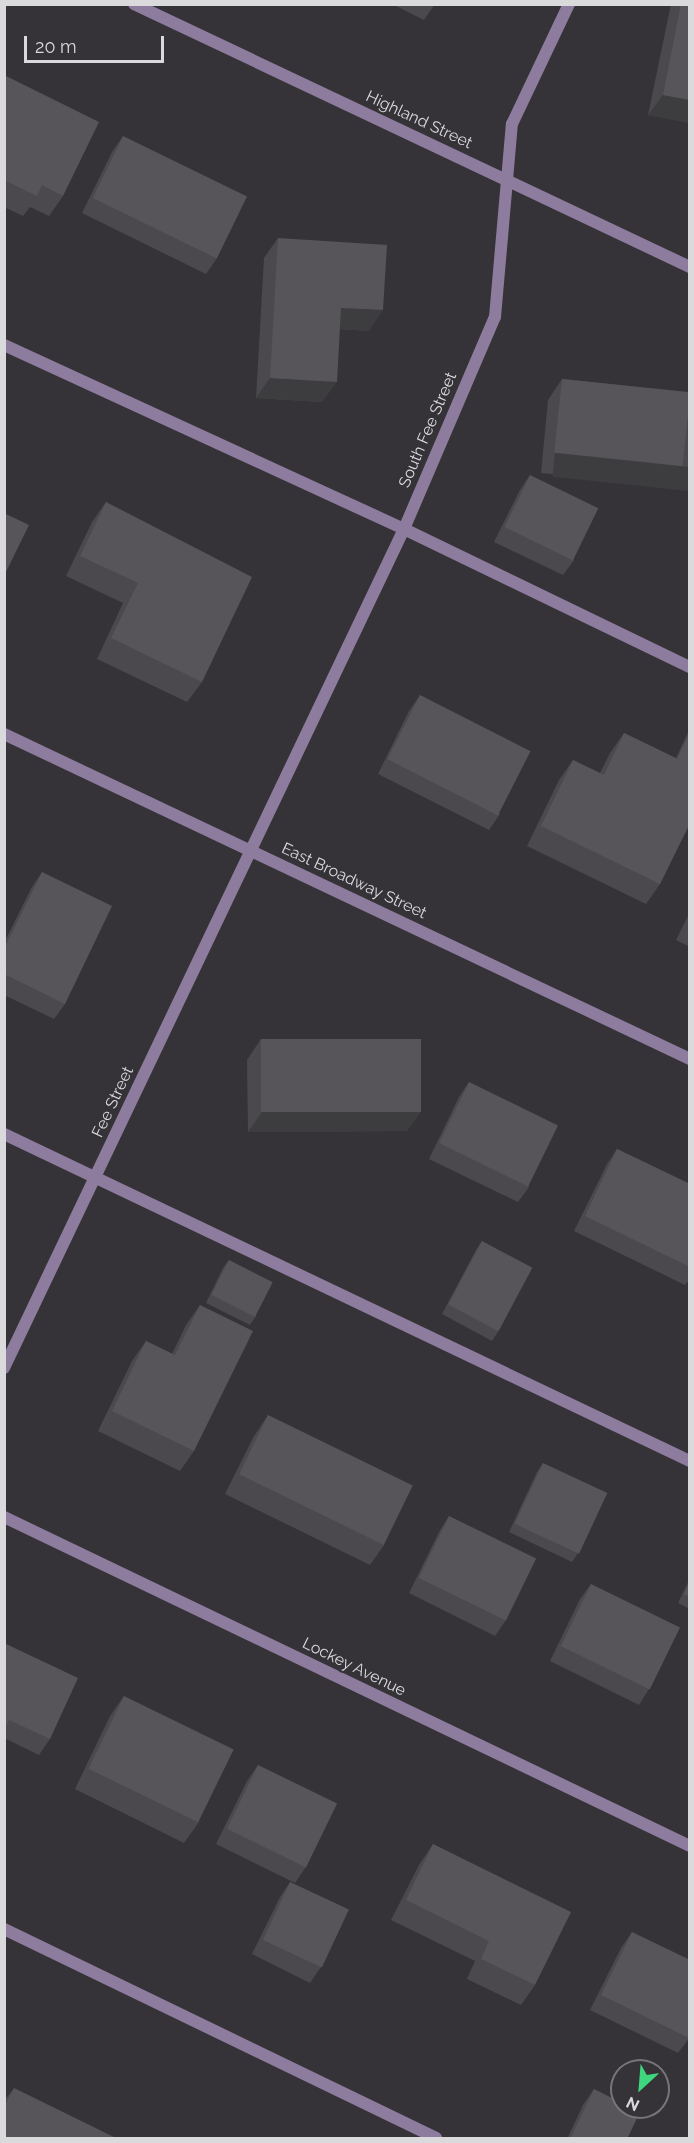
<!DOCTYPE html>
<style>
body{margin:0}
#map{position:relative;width:694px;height:2143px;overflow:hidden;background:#353338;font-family:Raleway,sans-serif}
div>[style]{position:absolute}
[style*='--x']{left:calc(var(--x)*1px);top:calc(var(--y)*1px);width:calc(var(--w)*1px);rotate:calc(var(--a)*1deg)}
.service>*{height:12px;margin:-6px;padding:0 6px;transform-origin:6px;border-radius:6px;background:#8e7c9e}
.minor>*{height:12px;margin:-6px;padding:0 6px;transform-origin:6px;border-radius:6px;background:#8e7c9e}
.tertiary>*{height:12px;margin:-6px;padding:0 6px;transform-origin:6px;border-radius:6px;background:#8e7c9e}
.wall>*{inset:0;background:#4b494d}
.shaded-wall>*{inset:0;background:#3d3c3f;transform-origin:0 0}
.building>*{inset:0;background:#57555a;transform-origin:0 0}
span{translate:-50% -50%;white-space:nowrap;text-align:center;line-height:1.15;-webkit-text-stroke:4.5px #353338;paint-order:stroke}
.street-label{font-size:16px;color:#dad9dc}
.frame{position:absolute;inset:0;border:6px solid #dad9dc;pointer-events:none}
.north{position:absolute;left:610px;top:2059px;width:60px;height:60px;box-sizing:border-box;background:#353338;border:2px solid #77757a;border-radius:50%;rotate:206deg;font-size:16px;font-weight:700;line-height:24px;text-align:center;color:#dad9dc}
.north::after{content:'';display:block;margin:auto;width:21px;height:27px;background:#3ed77d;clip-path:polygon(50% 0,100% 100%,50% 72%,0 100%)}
.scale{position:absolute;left:24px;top:36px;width:140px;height:27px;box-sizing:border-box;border:3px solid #dad9dc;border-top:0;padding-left:8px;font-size:18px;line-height:21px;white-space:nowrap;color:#dad9dc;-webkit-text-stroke:4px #353338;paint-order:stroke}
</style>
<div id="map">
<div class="service">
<div style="--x:4;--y:345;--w:440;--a:24.7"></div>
<div style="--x:404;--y:529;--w:318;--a:25.8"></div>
<div style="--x:4;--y:1134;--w:760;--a:25.49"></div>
<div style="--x:4;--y:1929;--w:480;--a:25.8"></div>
</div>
<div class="minor">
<div style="--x:134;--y:4;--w:615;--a:25.32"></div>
<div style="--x:4;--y:1368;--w:929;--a:-64.51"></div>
<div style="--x:404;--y:529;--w:231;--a:-66.8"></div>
<div style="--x:495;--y:317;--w:194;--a:-85"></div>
<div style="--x:512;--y:124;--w:133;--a:-64.6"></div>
<div style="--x:4;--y:1517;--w:761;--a:25.62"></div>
</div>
<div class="tertiary">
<div style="--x:4;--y:734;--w:759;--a:25.35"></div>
</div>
<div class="wall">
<div style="clip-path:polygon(392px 4px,435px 4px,424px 20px)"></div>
<div style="clip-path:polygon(671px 4px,690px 4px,690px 123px,648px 115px)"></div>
<div style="clip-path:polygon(4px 75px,63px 196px,49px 216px,30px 207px,23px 216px,4px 207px)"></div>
<div style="clip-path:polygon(123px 136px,217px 258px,206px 274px,82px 213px,112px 152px)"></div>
<div style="clip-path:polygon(278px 238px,369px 331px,339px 329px,322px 402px,256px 398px,264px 258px)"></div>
<div style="clip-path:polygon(562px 379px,690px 392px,690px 488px,541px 473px,548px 400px)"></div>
<div style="clip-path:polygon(530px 475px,574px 560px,563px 575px,494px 542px,520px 490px)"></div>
<div style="clip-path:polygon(106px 502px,202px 682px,187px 702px,97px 659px,123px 603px,66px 576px,92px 522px)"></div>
<div style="clip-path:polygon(420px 695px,500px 814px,489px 830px,378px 774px,409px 711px)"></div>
<div style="clip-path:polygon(690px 728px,690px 823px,660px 884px,646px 904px,527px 846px,559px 780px,573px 760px,600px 773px,610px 753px,624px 733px,676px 758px)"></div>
<div style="clip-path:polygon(42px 872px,65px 1004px,54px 1019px,4px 995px,4px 943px,32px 887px)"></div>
<div style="clip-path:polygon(690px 912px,690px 947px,676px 940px)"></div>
<div style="clip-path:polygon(261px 1039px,421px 1111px,407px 1131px,248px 1132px,247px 1060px)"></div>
<div style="clip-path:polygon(469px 1082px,529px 1187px,518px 1202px,429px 1159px,459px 1097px)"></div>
<div style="clip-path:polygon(617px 1149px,690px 1184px,690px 1279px,685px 1285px,574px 1231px,607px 1164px)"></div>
<div style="clip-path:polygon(482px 1241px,498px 1332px,492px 1341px,442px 1314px,476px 1250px)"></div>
<div style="clip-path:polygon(229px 1260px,256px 1316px,250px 1325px,206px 1303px,223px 1268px)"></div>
<div style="clip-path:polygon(200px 1305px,194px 1451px,180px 1471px,98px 1431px,132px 1361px,146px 1341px,172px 1354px,186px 1325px)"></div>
<div style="clip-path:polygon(268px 1415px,384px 1545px,370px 1565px,225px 1494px,254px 1436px)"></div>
<div style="clip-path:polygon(543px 1463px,578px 1553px,572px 1562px,509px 1532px,537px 1472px)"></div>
<div style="clip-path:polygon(449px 1516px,506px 1620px,495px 1636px,409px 1593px,439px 1532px)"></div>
<div style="clip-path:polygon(690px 1578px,690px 1609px,678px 1603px)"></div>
<div style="clip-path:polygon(591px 1584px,649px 1689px,639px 1705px,550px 1661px,580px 1599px)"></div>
<div style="clip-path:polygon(4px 1643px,50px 1739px,39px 1755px,4px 1738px)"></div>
<div style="clip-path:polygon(124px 1696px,199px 1822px,184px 1843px,75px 1789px,110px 1716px)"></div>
<div style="clip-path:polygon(258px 1765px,306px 1867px,295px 1883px,216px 1844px,247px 1781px)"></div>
<div style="clip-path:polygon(433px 1844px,535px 1985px,521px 2005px,467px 1979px,475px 1961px,391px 1920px,419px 1865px)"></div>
<div style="clip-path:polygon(290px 1882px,321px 1967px,310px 1983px,252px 1954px,280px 1897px)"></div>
<div style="clip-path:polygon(632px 1932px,690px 2037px,678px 2053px,590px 2010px,621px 1948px)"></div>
<div style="clip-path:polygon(14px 2088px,4px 2139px,4px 2101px)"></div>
<div style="clip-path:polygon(594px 2089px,627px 2139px,567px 2139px,583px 2105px)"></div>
</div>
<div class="shaded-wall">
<div style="clip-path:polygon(663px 95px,690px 100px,690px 123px,648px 115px)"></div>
<div style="clip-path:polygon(341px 308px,383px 310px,369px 331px,326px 328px)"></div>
<div style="clip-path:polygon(270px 378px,337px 382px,322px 402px,256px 398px)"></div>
<div style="left:555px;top:453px;width:136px;height:24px;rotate:6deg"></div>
<div style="clip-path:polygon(421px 1111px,407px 1131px,248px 1132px,262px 1112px)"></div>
</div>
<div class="building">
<div style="clip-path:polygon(681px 4px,690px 4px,690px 100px,663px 95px)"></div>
<div style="clip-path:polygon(4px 75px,99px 122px,63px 196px,42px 185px,37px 196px,4px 180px)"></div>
<div style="left:123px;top:136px;width:138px;height:69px;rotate:26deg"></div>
<div style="clip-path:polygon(278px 238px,387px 245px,383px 310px,341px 308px,337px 382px,270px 378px)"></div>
<div style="left:562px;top:379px;width:129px;height:74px;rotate:6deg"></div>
<div style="left:530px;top:475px;width:76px;height:58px;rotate:26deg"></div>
<div style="clip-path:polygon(106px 502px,252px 577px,202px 682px,111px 638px,138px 583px,80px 556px)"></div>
<div style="clip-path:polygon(4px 513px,29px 525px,4px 576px)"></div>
<div style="left:420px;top:695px;width:124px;height:72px;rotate:27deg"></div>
<div style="clip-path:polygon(690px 732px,690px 765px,677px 759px)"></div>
<div style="clip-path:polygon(624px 733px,690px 765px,690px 823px,660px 884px,541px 826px,573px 760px,604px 775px)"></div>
<div style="clip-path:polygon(42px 872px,112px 906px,65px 1004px,4px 974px,4px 949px)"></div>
<div style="left:261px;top:1039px;width:160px;height:73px"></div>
<div style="left:469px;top:1082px;width:99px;height:68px;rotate:26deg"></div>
<div style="clip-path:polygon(617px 1149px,690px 1184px,690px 1267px,585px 1216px)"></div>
<div style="left:482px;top:1241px;width:57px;height:72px;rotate:28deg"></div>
<div style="left:229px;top:1260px;width:49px;height:39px;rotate:27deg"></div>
<div style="clip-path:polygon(200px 1305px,253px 1331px,194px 1451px,112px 1411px,146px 1341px,175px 1355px)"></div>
<div style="left:268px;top:1415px;width:161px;height:66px;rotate:26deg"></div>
<div style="left:543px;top:1463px;width:71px;height:67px;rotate:25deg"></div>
<div style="left:449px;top:1516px;width:97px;height:69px;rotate:26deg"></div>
<div style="clip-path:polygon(690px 1582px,690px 1597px,684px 1594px)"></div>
<div style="left:591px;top:1584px;width:99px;height:69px;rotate:26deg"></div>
<div style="clip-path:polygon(4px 1643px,78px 1678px,50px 1739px,9px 1720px,4px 1730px)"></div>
<div style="left:124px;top:1696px;width:122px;height:81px;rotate:26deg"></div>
<div style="left:258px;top:1765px;width:88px;height:71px;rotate:26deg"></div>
<div style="clip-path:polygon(433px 1844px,571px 1912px,535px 1985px,481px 1959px,489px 1941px,406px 1900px)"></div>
<div style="left:290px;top:1882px;width:65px;height:64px;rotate:25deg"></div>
<div style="clip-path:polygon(632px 1932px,690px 1960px,689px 2038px,601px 1995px)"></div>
<div style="clip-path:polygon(14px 2088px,118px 2139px,4px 2139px,4px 2107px)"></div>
<div style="clip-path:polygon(594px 2089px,622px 2103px,622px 2107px,630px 2107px,640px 2112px,627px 2139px,570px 2139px)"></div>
</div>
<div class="street-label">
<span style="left:419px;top:120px;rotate:25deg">Highland Street</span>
<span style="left:428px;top:430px;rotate:-67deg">South Fee Street</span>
<span style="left:354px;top:881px;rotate:25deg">East Broadway Street</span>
<span style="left:113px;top:1102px;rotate:-65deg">Fee Street</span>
<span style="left:354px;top:1667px;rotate:26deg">Lockey Avenue</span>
</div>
<div class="frame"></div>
<div class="north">N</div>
<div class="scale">20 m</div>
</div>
